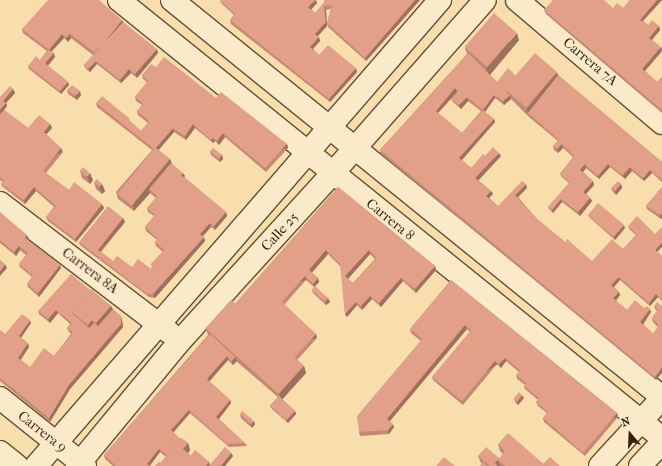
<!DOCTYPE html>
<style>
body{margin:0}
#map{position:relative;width:662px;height:466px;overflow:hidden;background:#f8dead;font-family:"IM FELL French Canon",serif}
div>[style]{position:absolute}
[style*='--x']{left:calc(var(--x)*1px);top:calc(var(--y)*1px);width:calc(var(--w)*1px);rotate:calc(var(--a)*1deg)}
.roads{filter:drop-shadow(1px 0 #655035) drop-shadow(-1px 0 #655035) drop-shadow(0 1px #655035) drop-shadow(0 -1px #655035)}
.street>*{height:22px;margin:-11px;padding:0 11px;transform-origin:11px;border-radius:11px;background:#faeaca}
.secondary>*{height:22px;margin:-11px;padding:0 11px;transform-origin:11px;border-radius:11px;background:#faeaca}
.wall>*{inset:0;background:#c28a74}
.shaded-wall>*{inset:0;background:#9e705e;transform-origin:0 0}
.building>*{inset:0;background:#e1a087;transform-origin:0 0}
span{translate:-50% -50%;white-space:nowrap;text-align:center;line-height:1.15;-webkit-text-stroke:3px #faeaca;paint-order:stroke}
.street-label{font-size:14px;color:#34210d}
.north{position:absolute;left:610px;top:414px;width:40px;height:40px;-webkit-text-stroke:3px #faeaca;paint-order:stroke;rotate:341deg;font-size:11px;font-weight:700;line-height:16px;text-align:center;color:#34210d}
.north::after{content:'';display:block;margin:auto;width:14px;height:18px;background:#34210d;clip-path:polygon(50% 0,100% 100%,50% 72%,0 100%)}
</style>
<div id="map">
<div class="roads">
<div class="street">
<div style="--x:517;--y:0;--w:190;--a:40.3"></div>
<div style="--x:0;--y:203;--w:213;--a:37.4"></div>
<div style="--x:36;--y:466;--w:617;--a:-49.08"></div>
<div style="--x:77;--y:466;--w:162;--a:-50.5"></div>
<div style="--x:180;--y:341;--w:227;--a:-47.7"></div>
<div style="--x:333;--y:173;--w:230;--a:-48.7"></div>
<div style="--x:600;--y:466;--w:92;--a:-47.6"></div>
<div style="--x:640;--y:466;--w:33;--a:-47"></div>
</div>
<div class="secondary">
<div style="--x:119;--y:0;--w:698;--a:38.89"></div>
<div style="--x:172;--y:0;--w:631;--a:39.01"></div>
<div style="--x:0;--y:398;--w:109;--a:38.7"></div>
<div style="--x:0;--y:452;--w:22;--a:39"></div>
</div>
</div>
<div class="wall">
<div style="clip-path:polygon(420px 0,366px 61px,328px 27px,327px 23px,331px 9px,326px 10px,327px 26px,318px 36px,320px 41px,313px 49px,319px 55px,357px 72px,330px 102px,231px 24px,230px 20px,234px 15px,222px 4px,220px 1px,317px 3px,311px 9px,315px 13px,324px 3px)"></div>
<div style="clip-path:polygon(630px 0,662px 0,643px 21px,648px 25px,659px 26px,660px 30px,652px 40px,661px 47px,662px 51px,645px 71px,657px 82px,662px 77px,662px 113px,546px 14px,544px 10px,613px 8px,623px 8px)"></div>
<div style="clip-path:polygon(123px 22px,158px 53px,137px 78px,131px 73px,121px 83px,97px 64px,90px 72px,86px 69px,84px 65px,93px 55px,71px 38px,68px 42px,64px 38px,51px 52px,55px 57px,48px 66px,68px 82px,69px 85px,61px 94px,29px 69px,28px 66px,40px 60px,47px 51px,23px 33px,22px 29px)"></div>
<div style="clip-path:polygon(evenodd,519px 40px,490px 75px,497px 82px,516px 76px,558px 75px,662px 162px,662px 182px,652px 173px,644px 181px,632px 171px,625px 179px,610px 167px,599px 179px,586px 168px,583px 172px,593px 181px,594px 185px,586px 194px,590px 198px,592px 201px,580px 216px,562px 202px,553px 213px,550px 210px,548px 207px,569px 183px,562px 177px,560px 174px,573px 157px,563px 148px,558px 153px,554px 150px,553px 146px,558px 141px,529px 117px,511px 99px,504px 105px,495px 98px,485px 112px,494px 119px,495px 122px,462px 160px,471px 168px,485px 156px,501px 156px,478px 180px,491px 191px,493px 194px,489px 198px,498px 206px,527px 188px,518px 197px,537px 219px,565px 242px,592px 261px,623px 249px,636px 235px,629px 229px,628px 226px,662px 256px,662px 301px,658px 297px,650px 306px,620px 280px,614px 287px,619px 292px,620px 295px,616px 301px,627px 310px,644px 308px,651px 312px,643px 324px,653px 334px,658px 327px,653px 322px,652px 318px,657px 311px,655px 309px,654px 306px,662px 306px,656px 380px,381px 154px,380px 150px,467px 54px,465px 48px,519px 40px,457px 92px,451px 99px,453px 102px,461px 109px,468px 101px,481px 111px,462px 133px,438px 113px,457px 92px)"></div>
<div style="clip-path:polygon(156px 67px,216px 98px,287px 144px,288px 148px,266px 172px,225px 137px,219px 145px,215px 141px,213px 143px,195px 128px,186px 140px,174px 132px,158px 150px,170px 159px,171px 163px,185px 176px,184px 177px,226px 212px,227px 216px,215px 230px,211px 227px,203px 236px,205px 241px,155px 298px,149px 297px,80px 245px,79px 242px,123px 218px,125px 222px,101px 252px,113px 261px,132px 267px,151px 269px,152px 266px,151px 264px,163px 252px,156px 246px,155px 242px,157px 240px,146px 231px,145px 227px,154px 216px,148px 212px,147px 208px,156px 198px,150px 193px,134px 211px,118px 199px,116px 192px,152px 150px,97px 107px,96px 103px,131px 122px,141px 131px,148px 123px,138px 115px,137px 111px,142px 105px,136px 101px,135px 97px,147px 82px,143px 79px,142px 75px)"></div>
<div style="clip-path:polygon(13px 89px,15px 93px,6px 103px,7px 106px,4px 110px,28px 128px,50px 124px,52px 128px,46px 134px,63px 152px,46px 173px,69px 190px,104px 208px,76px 242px,48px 221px,46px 217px,54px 207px,36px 191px,25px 204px,3px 187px,1px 184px,3px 182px,0 180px,0 97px)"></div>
<div style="clip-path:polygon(67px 90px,81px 95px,77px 100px,68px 94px)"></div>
<div style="clip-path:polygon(210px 151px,222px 155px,223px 159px,220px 162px,211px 155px)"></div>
<div style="clip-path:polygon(80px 171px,93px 180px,90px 184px,82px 178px)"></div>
<div style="clip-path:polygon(94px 182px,102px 184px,105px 191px,102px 194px,96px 189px)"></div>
<div style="clip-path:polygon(621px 184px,622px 188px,616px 195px,613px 192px,611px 188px)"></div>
<div style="clip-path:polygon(evenodd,338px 187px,435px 266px,436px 270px,416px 293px,403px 281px,381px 307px,372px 299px,362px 310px,357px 305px,347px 317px,345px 314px,341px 267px,328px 254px,312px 273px,318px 278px,319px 282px,314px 287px,306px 280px,284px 305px,316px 334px,317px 338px,297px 360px,304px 366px,306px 373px,282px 399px,295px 411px,296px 414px,288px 423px,272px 409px,270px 406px,278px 397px,236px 361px,233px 365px,228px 360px,209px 381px,230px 400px,231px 403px,219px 419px,245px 443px,247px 446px,229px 447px,190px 413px,173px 432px,180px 439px,181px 438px,188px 443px,190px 450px,188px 453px,191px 456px,195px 450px,209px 462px,210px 466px,225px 447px,231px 453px,233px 456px,225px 466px,155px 466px,159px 462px,161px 463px,166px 457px,160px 452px,150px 466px,113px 466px,105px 459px,104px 455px,208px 335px,206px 328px,231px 300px,235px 304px,338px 187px,370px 254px,375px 259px,353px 283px,348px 279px,370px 254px)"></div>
<div style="clip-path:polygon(662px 187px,662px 218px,661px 219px,647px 209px,646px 206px)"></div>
<div style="clip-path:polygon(0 212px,29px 239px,28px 240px,60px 265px,61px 268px,39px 297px,28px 287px,27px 284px,32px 277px,20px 267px,19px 264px,26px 255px,20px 250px,16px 256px,0 243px)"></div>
<div style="clip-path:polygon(588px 215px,625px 228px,615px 240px,590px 218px)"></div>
<div style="clip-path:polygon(451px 280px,617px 413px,618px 417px,585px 456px,544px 422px,543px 418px,547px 413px,538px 406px,536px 402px,538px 400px,525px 389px,524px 386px,525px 385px,517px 379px,516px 375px,519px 372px,506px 361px,501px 368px,497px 364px,463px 405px,433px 380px,432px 377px,470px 332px,467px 329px,390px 421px,394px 427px,389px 434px,360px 436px,359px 432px,421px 341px,411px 333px,410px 329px)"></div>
<div style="clip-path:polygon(90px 290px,111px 306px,113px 309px,122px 320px,123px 327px,70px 389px,50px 422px,0 381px,0 330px,5px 334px,31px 323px,21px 338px,29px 347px,21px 360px,30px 367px,54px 356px,71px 334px,69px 332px,67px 328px,70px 324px,58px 313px,50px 323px,39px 314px,38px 311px)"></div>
<div style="clip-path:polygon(312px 290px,328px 298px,330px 302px,326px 305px,313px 293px)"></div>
<div style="clip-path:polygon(514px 398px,524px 398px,518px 405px,515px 402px)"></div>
<div style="clip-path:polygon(240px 414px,255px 424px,252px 428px,241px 418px)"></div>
<div style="clip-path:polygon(498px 444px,543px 464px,560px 466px,480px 466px,482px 464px,481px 463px,478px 456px,499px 459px,503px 454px,500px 451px)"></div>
</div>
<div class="shaded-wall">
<div style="clip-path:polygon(315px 0,316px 0,317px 3px,310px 11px,308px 7px)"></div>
<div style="clip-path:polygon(415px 0,420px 0,366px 61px,365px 58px)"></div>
<div style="clip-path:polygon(657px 0,662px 0,641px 23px,640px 20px)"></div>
<div style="clip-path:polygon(324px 6px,326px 10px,327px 26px,316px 38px,315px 34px)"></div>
<div style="clip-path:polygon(122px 20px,124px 23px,104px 43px)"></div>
<div style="clip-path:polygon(659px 26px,660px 30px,651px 41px,649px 38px)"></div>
<div style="clip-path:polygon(517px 33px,519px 40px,489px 76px,486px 69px)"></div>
<div style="clip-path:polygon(62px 34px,64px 38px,50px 53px,49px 50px)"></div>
<div style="clip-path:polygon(70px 34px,71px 38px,68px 42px,66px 38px)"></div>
<div style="clip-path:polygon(319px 37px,320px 41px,311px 51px,310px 47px)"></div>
<div style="clip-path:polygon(661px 47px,662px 51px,643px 73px,642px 69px)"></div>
<div style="clip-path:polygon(157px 49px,158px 53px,137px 78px,135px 74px)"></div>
<div style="clip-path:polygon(54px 53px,55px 57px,46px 67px,45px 63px)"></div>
<div style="clip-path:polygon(96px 61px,97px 64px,90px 72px,88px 69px)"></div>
<div style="clip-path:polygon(356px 68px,357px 72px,330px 102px,329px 99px)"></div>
<div style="clip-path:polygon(129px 69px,131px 73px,121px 83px,120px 80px)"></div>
<div style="clip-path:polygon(557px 72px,559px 79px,528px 113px,526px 110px)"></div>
<div style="clip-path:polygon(68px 82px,69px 85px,61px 94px,60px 91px)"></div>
<div style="clip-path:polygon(455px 88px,457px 92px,437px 114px,436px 111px)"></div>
<div style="clip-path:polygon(13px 89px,15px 93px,6px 103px,7px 106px,0 115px,0 110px,3px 101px)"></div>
<div style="clip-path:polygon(80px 91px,81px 95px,77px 100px,75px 96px)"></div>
<div style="clip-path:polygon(494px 95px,495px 98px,484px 113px,483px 110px)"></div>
<div style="clip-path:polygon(510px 95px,511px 99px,504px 105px,503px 101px)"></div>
<div style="clip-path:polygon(467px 97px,468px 101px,461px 109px,459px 105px)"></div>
<div style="clip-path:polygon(494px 119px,495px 122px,460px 162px,459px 158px)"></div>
<div style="clip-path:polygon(50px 124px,52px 128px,45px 136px,44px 132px)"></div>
<div style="clip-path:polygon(193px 124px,195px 128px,186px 140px,185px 136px)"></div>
<div style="clip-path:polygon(173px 128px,174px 132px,156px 153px,155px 149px)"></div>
<div style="clip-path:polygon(223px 133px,225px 137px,219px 145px,217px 141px)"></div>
<div style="clip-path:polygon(213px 138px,215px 141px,213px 143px,211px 140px)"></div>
<div style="left:287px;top:144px;width:4px;height:33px;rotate:76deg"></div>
<div style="clip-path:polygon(562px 144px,563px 148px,558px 153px,557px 149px)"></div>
<div style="left:61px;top:148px;width:4px;height:29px;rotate:63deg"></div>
<div style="clip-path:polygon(499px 153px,501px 156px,477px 182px,475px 178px)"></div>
<div style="clip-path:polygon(222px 155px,223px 159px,220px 162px,219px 159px)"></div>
<div style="clip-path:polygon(170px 159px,173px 166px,149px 189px,150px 193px,134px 211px,132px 204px)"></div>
<div style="clip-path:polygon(585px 164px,586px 168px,582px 173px,580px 170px)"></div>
<div style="clip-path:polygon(608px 164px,610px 167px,599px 179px,598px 176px)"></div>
<div style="clip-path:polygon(630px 167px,632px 171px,625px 179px,623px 175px)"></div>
<div style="clip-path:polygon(650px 170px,652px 173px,644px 181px,643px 178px)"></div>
<div style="clip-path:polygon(90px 173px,93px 180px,90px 184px,87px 177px)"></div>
<div style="clip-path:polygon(183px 173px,185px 176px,182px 179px,181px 175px)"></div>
<div style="clip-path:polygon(593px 181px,594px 185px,584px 196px,583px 192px)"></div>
<div style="clip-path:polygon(102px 184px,105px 191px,102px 194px,99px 187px)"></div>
<div style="clip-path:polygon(526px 184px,527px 188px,517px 198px,515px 195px)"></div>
<div style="clip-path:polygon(621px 184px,622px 188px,616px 195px,615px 191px)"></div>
<div style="clip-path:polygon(34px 187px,36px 191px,25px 204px,24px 200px)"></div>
<div style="clip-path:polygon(491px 191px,493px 194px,488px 199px,486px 196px)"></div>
<div style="clip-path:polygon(590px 198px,592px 201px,580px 216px,578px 212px)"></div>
<div style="clip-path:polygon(561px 199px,562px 202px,553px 213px,552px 210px)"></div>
<div style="clip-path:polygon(102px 204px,104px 208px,76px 242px,75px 239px)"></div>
<div style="clip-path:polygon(226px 212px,227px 216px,215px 230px,214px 226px)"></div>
<div style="clip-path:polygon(662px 213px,662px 218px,661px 219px,660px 215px)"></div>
<div style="clip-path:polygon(123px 218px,125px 222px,99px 253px,98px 250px)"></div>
<div style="clip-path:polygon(210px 223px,211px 227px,202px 237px,200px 234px)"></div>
<div style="clip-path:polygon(624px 225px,625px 228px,615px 240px,614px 236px)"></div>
<div style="clip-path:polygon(27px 235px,29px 239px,26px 242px,25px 238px)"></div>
<div style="clip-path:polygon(204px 237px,205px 241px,155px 298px,153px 294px)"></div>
<div style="clip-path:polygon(662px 242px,662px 247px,656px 253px,655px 250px)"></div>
<div style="clip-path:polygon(19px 246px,20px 250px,16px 256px,14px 252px)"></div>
<div style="clip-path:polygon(326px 250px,328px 254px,310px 274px,309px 270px)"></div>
<div style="clip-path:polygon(369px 250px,370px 254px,347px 280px,345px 276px)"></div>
<div style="clip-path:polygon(5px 264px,7px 268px,0 276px,0 271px)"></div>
<div style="clip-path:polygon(60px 265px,61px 268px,39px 297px,38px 293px)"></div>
<div style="clip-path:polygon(435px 266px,436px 270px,416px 293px,415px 289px)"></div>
<div style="left:305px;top:276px;width:4px;height:35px;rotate:76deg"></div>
<div style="clip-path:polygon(619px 277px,620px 280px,612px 289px,611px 285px)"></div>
<div style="clip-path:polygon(318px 278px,319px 282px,314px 287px,313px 284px)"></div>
<div style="clip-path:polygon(401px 278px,403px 281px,381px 307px,379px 303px)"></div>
<div style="clip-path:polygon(619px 292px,620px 295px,614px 302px,613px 298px)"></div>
<div style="clip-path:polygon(656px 294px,658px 297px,650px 306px,649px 303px)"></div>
<div style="clip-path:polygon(370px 296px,372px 299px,362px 310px,361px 306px)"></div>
<div style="clip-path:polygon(328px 298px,330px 302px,326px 305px,325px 302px)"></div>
<div style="clip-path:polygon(356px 302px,357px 305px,347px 317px,345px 314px)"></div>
<div style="clip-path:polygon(111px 306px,114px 313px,99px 330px,96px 323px)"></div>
<div style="clip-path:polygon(650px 309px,651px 312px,642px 326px,640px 322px)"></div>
<div style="clip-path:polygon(56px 310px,58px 313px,50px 323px,48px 319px)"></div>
<div style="clip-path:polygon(121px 316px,122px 320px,123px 327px,70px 389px,50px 422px,49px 418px,69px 385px)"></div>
<div style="clip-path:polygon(30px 320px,31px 323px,20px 339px,19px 336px)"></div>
<div style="clip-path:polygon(92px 320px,95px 327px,90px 332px,88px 325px)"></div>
<div style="clip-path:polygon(465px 325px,467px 329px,389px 422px,387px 419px)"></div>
<div style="left:316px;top:334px;width:4px;height:34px;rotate:76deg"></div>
<div style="clip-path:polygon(28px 343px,29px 347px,19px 361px,18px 358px)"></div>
<div style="clip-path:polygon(227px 356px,228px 360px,208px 383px,207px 379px)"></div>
<div style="clip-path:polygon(235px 357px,237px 361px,233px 365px,232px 361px)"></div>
<div style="clip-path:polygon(505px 358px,506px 361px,501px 368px,499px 364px)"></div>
<div style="left:495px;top:361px;width:4px;height:52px;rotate:56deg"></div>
<div style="clip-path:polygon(304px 366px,306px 373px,281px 401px,279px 394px)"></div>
<div style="clip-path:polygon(662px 367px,662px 373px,656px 380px,655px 377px)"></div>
<div style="clip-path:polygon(522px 395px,524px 398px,518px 405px,517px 402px)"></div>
<div style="clip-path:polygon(230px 400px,231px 403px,218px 420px,216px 417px)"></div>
<div style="clip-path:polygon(189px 410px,190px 413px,172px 434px,171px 430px)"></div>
<div style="clip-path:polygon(295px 411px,296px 414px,288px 423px,286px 420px)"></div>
<div style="left:617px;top:413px;width:4px;height:52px;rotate:76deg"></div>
<div style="clip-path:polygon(254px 421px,255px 424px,252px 428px,251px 424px)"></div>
<div style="clip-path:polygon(393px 424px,394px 427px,389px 434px,388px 430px)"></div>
<div style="clip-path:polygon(188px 443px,190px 450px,186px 456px,183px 449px)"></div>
<div style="clip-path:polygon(159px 449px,160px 452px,149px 466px,147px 464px)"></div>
<div style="clip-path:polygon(231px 453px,233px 456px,225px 466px,221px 466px)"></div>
<div style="clip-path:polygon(498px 460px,500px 466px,496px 466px,495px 463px)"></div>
<div style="clip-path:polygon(209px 462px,210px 466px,206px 466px)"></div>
</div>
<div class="building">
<div style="clip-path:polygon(48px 0,99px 0,122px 20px,104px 43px,123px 22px,157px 49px,135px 74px,129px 69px,120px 80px,96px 61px,88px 69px,84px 65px,101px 46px,94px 52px,70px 34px,66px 38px,62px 34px,49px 50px,22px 29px)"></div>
<div style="clip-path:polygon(221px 0,315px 0,308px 7px,315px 13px,324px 3px,324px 0,415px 0,365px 58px,327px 23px,332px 5px,324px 6px,326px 22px,315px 34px,319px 37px,310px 47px,319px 55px,328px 45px,356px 68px,329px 99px,230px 20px,235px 14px,220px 1px)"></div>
<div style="clip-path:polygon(553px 0,604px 0,613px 8px,617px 3px,623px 8px,630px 0,657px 0,640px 20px,648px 25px,652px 20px,659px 26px,649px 38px,661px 47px,642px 69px,657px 82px,662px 77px,662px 110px,544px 10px)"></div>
<div style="left:494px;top:13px;width:30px;height:45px;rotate:41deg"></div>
<div style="clip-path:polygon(49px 50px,54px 53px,45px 63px,68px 82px,60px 91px,28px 66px,36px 56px,40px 60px)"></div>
<div style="clip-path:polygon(evenodd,468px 53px,497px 82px,508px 68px,516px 76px,505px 89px,507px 91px,506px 92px,510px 95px,503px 101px,494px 95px,483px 110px,494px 119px,459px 158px,471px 168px,483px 154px,485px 156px,493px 147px,499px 153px,475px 178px,491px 191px,486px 196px,498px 206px,522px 181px,526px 184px,515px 195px,537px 219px,565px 242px,567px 239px,592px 261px,612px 239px,623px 249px,637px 234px,628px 226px,637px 216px,655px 234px,662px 227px,662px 242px,655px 250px,662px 256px,662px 299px,656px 294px,649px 303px,619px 277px,611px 285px,619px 292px,613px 298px,627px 310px,635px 300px,644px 308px,647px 306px,650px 309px,640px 322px,653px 334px,659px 325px,652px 318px,658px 310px,654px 306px,657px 302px,662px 306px,662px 367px,655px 377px,380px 150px,468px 53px,455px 88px,458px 91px,451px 99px,459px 105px,467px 97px,483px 110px,462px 133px,436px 111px,455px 88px)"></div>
<div style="left:535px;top:53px;width:29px;height:47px;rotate:41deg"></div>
<div style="clip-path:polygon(164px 57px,216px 98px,221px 92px,287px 144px,265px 168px,223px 133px,217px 141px,213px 138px,211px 140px,193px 124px,185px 136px,173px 128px,156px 148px,155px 147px,154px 149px,96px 103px,102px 96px,130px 119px,129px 120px,141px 131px,149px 121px,137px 111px,143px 104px,135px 97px,148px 81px,142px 75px,151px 64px,156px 67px)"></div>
<div style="clip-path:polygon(558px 75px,662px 162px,662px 180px,650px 170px,643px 178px,630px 167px,623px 175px,608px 164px,598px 176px,585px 164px,580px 170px,593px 181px,583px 192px,590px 198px,578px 212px,561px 199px,552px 210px,548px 207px,570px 182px,560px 174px,574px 156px,562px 144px,557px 149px,553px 146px,559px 140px,528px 113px)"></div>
<div style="clip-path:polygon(72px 85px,80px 91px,75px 96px,67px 90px)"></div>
<div style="clip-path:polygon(10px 86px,13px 89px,3px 101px,6px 103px,0 110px,0 97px)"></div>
<div style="clip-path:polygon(4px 110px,28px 128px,39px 115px,50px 124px,44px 132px,61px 148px,43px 171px,69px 190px,74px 182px,102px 204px,75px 239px,46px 217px,56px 206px,34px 187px,24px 200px,1px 184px,4px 181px,0 177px,0 114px)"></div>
<div style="left:155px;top:147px;width:19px;height:60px;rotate:39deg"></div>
<div style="clip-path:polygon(213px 148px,222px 155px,219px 159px,210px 151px)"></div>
<div style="clip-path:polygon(171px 163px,183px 173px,181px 175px,226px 212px,214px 226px,210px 223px,200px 234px,204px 237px,153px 294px,147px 294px,79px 242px,108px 206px,123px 218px,98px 250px,113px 261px,117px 256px,132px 267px,138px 259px,151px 269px,153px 265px,151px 264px,164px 250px,155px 242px,158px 239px,145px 227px,155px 215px,147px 208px,157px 196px,149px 189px)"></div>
<div style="left:83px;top:167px;width:9px;height:5px;rotate:41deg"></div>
<div style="left:97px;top:179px;width:7px;height:4px;rotate:45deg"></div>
<div style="clip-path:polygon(618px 181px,621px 184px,615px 191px,611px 188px)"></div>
<div style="clip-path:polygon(evenodd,338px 187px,435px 266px,415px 289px,401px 278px,379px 303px,370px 296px,361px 306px,356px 302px,345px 314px,340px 264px,326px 250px,309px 270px,318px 278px,313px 284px,305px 276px,282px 302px,316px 334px,294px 358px,235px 304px,338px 187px,369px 250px,377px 258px,353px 283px,345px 276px,369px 250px)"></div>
<div style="clip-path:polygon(662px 187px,662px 213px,660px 215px,646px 206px)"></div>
<div style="left:598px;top:203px;width:34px;height:16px;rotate:40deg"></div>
<div style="clip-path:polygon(0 212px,27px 235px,25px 238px,60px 265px,38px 293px,27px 284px,33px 276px,19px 264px,28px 253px,19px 246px,14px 252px,0 240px)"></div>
<div style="clip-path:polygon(0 260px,5px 264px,0 271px)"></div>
<div style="clip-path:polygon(71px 274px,90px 290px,71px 311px,73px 314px,89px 328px,94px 323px,98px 326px,113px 309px,121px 316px,121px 324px,69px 385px,49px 418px,0 378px,0 330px,5px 334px,22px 314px,30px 320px,19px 336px,28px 343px,18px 358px,30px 367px,44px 348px,54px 356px,73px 333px,67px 328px,72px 323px,56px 310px,48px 319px,38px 311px)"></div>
<div style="clip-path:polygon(451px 280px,617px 413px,583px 453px,543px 418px,548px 412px,536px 402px,539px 398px,524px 386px,526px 383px,516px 375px,520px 370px,505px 358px,499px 364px,495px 361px,462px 401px,432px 377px,471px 330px,465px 325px,387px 419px,393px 424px,388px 430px,359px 432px,357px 416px,422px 339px,410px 329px)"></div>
<div style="left:315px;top:286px;width:18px;height:5px;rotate:43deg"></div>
<div style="clip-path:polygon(91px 289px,111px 306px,96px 323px,92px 320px,88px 325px,71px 311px)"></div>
<div style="left:231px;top:300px;width:98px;height:38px;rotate:42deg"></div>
<div style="clip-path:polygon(210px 334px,235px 357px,232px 361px,227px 356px,207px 379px,230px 400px,216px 417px,245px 443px,227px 444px,189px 410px,171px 430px,180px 439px,167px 455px,159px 449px,147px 464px,150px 466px,116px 466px,104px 455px)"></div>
<div style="clip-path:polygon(519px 392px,522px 395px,517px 402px,514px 398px)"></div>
<div style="left:279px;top:396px;width:22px;height:13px;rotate:43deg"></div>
<div style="clip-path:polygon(242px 411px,254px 421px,251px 424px,240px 414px)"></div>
<div style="clip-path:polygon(508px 433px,546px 466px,505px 466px,498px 460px,505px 451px,498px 444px)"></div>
<div style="clip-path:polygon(181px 438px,188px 443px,183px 449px,191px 456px,195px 450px,209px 462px,206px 466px,158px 466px)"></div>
<div style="clip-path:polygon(225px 447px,231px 453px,221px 466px,209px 466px)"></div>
<div style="clip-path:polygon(486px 447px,499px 458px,495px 463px,498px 466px,490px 466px,478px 456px)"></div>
<div style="clip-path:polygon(444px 457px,455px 466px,436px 466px)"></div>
<div style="clip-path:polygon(550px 457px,560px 466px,546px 466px,543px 464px)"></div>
<div style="clip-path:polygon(159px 462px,161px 463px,158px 466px,155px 466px)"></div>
<div style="clip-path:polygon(483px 462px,487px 466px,480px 466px)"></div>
</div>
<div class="street-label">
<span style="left:590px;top:62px;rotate:40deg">Carrera 7A</span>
<span style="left:390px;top:220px;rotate:39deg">Carrera 8</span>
<span style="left:280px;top:232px;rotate:-47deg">Calle 25</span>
<span style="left:90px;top:271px;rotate:37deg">Carrera 8A</span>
<span style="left:42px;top:432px;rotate:38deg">Carrera 9</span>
</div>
<div class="north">N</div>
</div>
